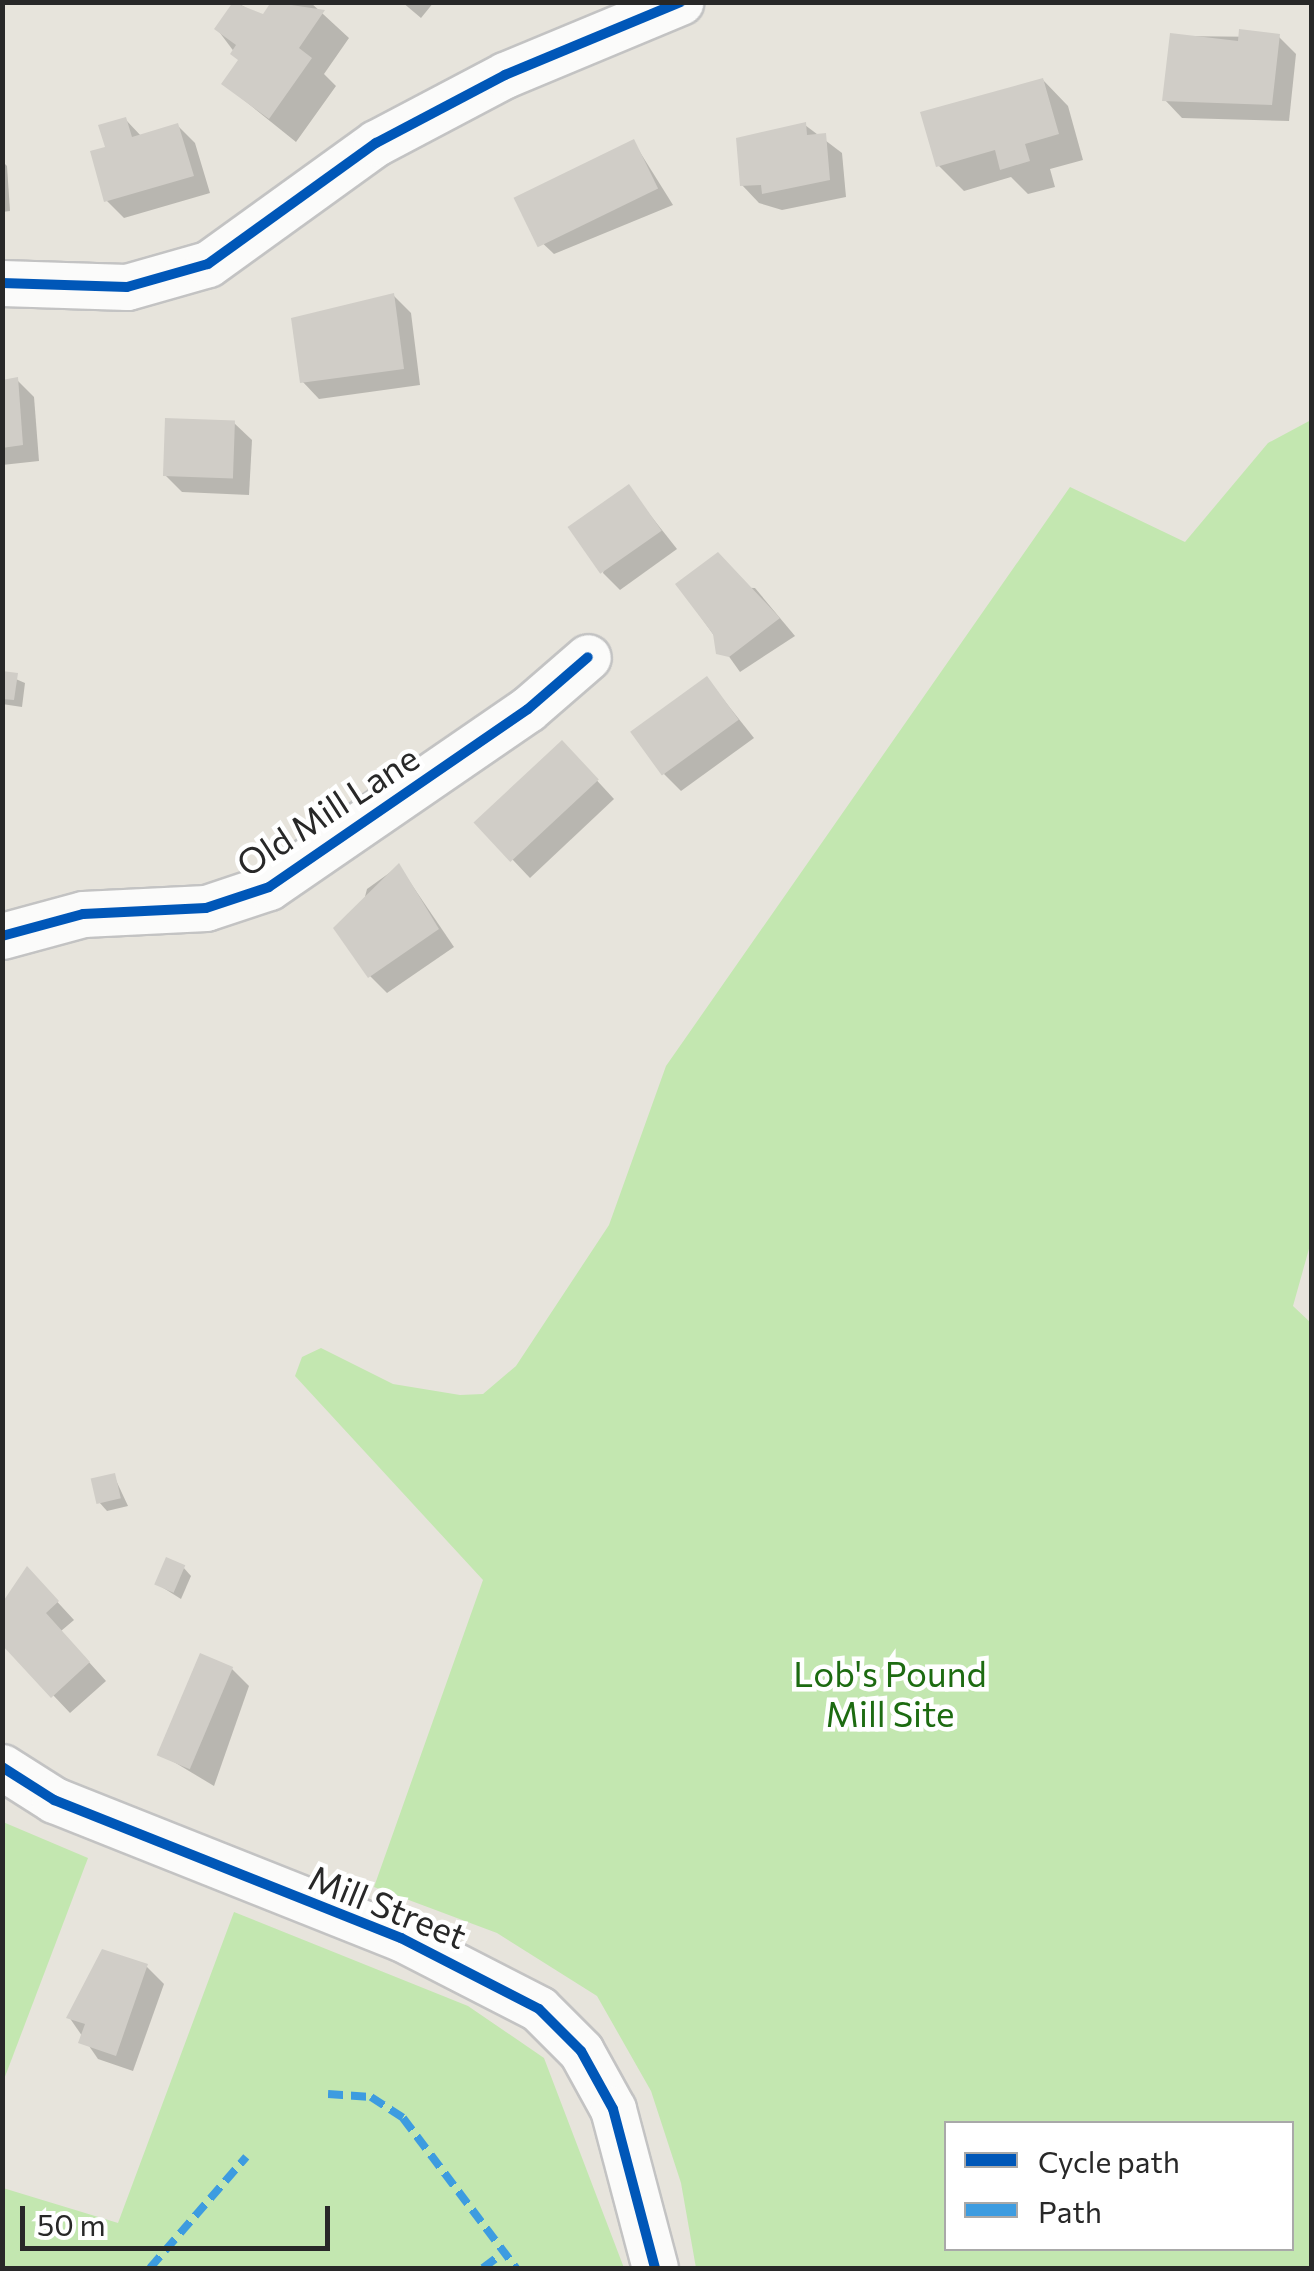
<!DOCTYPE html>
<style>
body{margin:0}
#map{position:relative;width:1314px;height:2271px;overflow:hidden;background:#e7e4dc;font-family:Commissioner,sans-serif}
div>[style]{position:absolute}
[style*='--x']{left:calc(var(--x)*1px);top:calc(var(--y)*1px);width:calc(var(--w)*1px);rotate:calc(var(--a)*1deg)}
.green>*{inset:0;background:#c3e7b0}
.shadow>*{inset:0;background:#0003}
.building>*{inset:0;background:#d0cdc7;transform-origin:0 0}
.roads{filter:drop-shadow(2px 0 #c3c3c3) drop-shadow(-2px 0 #c3c3c3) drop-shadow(0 2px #c3c3c3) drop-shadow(0 -2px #c3c3c3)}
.street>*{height:45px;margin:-22.5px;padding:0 22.5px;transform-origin:22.5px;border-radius:22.5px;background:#fbfbfa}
.quiet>*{height:8px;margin-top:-4px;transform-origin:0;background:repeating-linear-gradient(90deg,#3d9ce0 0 15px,transparent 0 23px)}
.cycleway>*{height:10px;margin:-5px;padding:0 5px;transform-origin:5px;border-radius:5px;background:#0057b8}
span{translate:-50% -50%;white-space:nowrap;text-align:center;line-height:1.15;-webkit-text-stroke:9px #fff;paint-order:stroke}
.street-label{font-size:35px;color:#282828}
.park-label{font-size:35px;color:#1d6b11}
.frame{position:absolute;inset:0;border:5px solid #282828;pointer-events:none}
.legend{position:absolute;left:944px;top:2121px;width:350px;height:130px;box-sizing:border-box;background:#fff;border:2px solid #a9a9a9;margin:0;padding:12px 18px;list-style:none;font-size:30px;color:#282828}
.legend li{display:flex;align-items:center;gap:20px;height:50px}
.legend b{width:50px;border:2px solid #a9a9a9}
.scale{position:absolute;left:20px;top:2206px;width:310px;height:45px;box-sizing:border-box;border:5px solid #282828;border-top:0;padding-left:12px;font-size:30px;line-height:35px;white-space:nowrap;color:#282828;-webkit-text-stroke:8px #fff;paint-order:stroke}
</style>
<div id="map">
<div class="green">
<div style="clip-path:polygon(evenodd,1311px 420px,1312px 1238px,1293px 1306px,1312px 1324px,1311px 2268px,696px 2268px,681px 2183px,651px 2091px,597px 1996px,497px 1933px,374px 1887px,483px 1580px,295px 1376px,302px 1357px,321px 1348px,393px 1384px,460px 1395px,483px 1394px,516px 1366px,609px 1225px,666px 1066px,1070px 487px,1185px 542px,1268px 443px,1311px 420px,946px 2124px,1292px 2124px,1292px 2248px,946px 2248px,946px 2124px)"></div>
<div style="clip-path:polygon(3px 1822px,88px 1858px,3px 2082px)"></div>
<div style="clip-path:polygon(234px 1912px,468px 2006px,544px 2058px,624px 2268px,3px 2268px,3px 2188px,118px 2223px)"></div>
</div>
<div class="shadow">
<div style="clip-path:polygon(236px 2px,264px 18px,274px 2px,310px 2px,349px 38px,324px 74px,336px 86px,296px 142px,224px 84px,241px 61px,217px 29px)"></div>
<div style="clip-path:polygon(402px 2px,434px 2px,421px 18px)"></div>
<div style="clip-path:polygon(1172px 36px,1279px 37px,1296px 54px,1289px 121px,1182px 118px,1165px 100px)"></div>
<div style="clip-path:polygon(1043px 80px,1068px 106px,1083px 160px,1050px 169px,1055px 187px,1028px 194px,1011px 177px,964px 191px,938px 165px)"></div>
<div style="clip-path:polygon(126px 120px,142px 137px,178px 126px,195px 143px,210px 193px,124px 218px,107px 201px,108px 149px)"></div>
<div style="clip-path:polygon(805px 125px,842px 153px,846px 197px,782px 210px,759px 203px,742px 185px)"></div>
<div style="clip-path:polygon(633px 141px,673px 205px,554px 254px,536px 237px)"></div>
<div style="clip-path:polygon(2px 161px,7px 166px,10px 211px,2px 212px)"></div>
<div style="clip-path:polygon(394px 296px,411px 313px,420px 385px,319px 399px,302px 381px)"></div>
<div style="clip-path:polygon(17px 380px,34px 397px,39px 461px,2px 465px,2px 382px)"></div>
<div style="clip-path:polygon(234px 423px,252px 440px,249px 495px,182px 492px,165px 475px)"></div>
<div style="clip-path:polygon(628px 487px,677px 549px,620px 590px,603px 573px)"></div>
<div style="clip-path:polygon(678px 585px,755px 588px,795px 636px,740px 672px)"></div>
<div style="clip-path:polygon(2px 673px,25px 683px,22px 707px,2px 704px)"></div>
<div style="clip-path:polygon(707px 679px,754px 738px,681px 791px,664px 774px)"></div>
<div style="clip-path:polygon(579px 761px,614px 799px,530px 878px,477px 822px)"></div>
<div style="clip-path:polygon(399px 866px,454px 947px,387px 993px,370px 976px,361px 912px,367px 889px)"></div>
<div style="clip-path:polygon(114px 1476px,128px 1506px,107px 1511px,99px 1502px)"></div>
<div style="clip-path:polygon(183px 1567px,191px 1576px,181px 1599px,157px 1584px)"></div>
<div style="clip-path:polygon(27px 1569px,74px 1620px,61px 1631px,106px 1681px,70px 1713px,2px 1641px)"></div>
<div style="clip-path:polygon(232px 1669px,249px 1686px,214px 1786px,164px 1756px)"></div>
<div style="clip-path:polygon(146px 1966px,164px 1984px,133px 2071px,98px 2059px,69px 2017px)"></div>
</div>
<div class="building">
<div style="clip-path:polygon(233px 2px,263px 14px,271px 2px,325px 10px,299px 48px,312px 58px,269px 119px,221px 84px,238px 60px,230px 54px,236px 45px,214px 29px)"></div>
<div style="clip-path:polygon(1239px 29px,1280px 34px,1272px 105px,1162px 101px,1170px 33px,1238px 41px)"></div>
<div style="clip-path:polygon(1043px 78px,1059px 134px,1025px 144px,1030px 161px,1000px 170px,995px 150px,936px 167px,920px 112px)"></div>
<div style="clip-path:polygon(126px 117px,132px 137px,178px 123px,194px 176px,104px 202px,90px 151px,105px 147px,98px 125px)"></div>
<div style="clip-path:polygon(806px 122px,807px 135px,826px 133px,830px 180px,762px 194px,761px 185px,740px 186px,736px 138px)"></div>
<div style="left:634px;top:139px;width:55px;height:134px;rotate:64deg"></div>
<div style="clip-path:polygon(394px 293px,404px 369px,300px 383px,291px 318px)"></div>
<div style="clip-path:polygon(18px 377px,23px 445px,2px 448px,2px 380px)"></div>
<div style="left:165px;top:418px;width:70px;height:58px;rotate:2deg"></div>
<div style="left:629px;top:484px;width:57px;height:75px;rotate:55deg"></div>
<div style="clip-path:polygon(718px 552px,780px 618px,729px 657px,716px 654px,713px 634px,675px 584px)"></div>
<div style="clip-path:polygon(2px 671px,18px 673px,14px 700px,2px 699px)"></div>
<div style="left:707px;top:676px;width:54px;height:95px;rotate:54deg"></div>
<div style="left:562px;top:740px;width:54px;height:121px;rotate:47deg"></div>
<div style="clip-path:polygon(399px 863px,439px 929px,368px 978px,333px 928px)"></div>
<div style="left:115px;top:1473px;width:26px;height:25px;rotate:77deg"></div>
<div style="left:166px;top:1557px;width:21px;height:30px;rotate:23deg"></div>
<div style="clip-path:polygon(27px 1566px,59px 1601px,46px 1613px,90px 1662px,51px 1698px,2px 1645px,2px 1603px)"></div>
<div style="left:200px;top:1653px;width:36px;height:111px;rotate:23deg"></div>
<div style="clip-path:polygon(102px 1949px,148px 1964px,116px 2056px,78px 2043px,85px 2024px,66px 2018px)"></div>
</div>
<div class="roads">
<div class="street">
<div style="--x:2;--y:283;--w:125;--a:1.8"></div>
<div style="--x:127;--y:287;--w:84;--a:-15.9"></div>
<div style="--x:208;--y:264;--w:207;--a:-35.8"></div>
<div style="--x:376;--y:143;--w:146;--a:-27.8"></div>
<div style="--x:505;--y:75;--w:190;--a:-22.6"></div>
<div style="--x:2;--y:936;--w:84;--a:-15.2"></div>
<div style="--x:83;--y:914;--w:123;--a:-2.8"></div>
<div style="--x:206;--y:908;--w:66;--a:-18.4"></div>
<div style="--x:269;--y:887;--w:314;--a:-34.5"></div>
<div style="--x:528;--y:709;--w:79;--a:-40.9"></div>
<div style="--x:2;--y:1767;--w:62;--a:32.4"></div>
<div style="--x:54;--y:1800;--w:373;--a:21.7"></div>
<div style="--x:401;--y:1938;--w:155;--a:27.2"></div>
<div style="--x:539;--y:2009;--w:59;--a:45"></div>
<div style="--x:581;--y:2051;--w:66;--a:61.1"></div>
<div style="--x:613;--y:2109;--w:164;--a:75.2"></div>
</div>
</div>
<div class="quiet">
<div style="--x:328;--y:2094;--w:43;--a:4"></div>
<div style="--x:371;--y:2097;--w:38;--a:33"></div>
<div style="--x:403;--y:2118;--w:188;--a:53"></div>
<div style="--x:150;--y:2268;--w:147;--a:-49.1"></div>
<div style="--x:483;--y:2268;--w:25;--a:-37"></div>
</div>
<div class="cycleway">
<div style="--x:2;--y:283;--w:125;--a:1.8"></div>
<div style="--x:127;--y:287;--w:84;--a:-15.9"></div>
<div style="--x:208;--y:264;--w:207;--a:-35.8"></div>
<div style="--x:376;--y:143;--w:146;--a:-27.8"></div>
<div style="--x:505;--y:75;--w:190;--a:-22.6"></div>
<div style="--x:2;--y:936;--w:84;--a:-15.2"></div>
<div style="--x:83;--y:914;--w:123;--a:-2.8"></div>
<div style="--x:206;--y:908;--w:66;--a:-18.4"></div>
<div style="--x:269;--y:887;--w:314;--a:-34.5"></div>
<div style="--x:528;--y:709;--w:79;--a:-40.9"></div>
<div style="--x:2;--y:1767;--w:62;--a:32.4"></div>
<div style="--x:54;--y:1800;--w:373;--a:21.7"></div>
<div style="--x:401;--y:1938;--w:155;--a:27.2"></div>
<div style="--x:539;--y:2009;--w:59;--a:45"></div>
<div style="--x:581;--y:2051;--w:66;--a:61.1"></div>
<div style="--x:613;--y:2109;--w:164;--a:75.2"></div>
</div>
<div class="street-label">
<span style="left:327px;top:810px;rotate:-33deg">Old Mill Lane</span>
<span style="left:388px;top:1906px;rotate:22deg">Mill Street</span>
</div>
<div class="park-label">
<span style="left:890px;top:1693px">Lob's Pound<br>Mill Site</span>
</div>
<div class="frame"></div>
<ul class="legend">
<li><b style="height:12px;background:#0057b8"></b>Cycle path</li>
<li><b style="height:12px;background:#3d9ce0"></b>Path</li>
</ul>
<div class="scale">50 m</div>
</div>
